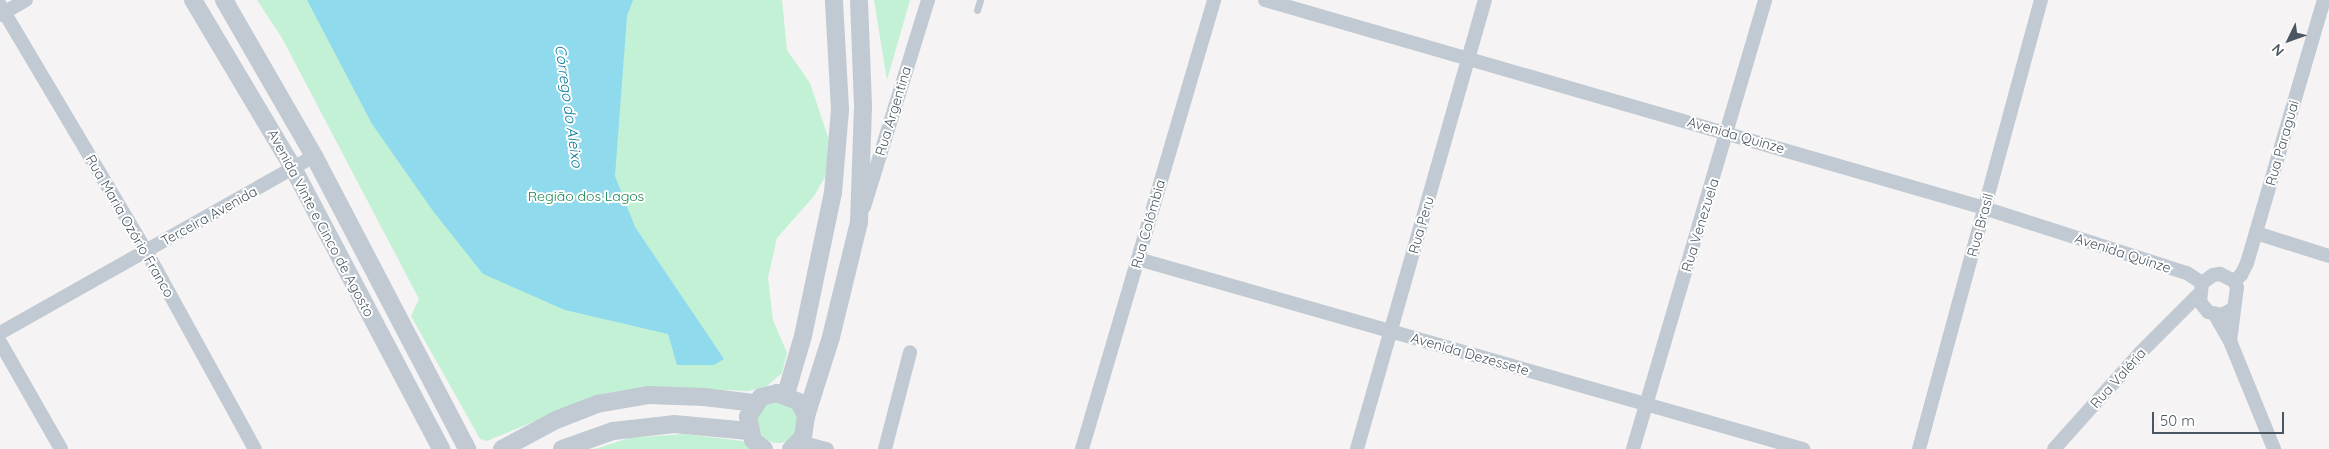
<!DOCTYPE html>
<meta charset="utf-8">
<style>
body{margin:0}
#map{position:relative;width:2329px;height:449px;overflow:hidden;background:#f5f3f3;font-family:Quicksand,sans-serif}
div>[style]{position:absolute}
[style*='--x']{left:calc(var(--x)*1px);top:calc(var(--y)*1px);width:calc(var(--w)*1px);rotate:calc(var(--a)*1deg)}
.green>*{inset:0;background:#c3f1d5}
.round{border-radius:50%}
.water>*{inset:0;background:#90daee}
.service>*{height:7px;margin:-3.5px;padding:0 3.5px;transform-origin:3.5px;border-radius:3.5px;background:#c1cad2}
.minor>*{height:14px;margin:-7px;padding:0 7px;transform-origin:7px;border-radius:7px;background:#c1cad2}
.tertiary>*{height:18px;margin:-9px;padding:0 9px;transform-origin:9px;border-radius:9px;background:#c1cad2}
span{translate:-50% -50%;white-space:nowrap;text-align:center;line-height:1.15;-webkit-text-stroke:4px #fff;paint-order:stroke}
.street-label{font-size:14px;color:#4a5661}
.park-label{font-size:14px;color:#17864f}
.water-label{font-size:15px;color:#0c7c9b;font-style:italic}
.north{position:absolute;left:2264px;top:15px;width:50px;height:50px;-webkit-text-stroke:4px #fff;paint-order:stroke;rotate:228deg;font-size:14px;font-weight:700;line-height:20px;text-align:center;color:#4a5661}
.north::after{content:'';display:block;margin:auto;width:18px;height:22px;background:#4a5661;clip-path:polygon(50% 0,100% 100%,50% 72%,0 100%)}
.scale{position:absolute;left:2152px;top:412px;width:132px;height:22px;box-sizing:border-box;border:2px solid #4a5661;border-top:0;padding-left:6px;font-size:15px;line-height:18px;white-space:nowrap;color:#4a5661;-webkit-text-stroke:4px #fff;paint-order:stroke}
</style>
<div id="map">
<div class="green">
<div style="clip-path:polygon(257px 0,782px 0,787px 50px,810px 83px,830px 143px,825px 177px,814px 196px,777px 238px,768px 278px,773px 320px,787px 353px,782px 373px,767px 386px,748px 391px,652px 387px,576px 404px,487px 441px,480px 439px,411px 316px,419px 299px,282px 38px)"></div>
<div style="clip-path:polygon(874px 0,910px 0,887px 80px)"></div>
<div class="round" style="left:757px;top:401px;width:42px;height:42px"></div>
<div style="clip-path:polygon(684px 434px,750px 442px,757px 449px,595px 449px,629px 438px)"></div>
</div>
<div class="water">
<div style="clip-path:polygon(307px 0,633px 0,627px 16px,615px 176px,635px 227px,724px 359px,714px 365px,677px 365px,668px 334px,565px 310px,483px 274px,433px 211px,372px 124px)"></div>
</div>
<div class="service">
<div style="--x:977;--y:10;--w:10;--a:-73"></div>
</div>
<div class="minor">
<div style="--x:1265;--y:0;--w:748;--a:16.13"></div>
<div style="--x:1984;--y:208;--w:213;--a:17.8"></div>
<div style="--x:2187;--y:273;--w:18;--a:34"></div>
<div style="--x:0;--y:5;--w:286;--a:59.3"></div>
<div style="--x:146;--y:251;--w:226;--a:61.2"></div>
<div style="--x:0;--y:15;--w:30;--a:-30"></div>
<div style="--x:864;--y:207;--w:217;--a:-72.8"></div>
<div style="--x:2256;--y:233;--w:77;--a:17.5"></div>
<div style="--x:1138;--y:259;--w:692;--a:15.95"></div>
<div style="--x:2234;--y:281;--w:9;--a:-41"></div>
<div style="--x:2241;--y:275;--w:13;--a:-63"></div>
<div style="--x:2247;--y:263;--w:274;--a:-73.7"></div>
<div style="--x:2215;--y:315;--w:30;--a:60"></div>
<div style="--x:2230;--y:341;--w:117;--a:67.8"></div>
<div style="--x:0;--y:333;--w:360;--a:-29.4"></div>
<div style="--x:2230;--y:341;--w:54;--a:-82.6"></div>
<div style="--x:2237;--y:287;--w:7;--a:-117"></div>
<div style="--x:2234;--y:281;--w:16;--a:-153"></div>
<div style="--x:2220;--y:274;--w:7;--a:172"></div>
<div style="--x:2213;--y:275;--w:14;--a:144"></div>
<div style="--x:2202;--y:283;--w:19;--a:96"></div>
<div style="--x:2200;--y:302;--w:13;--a:51"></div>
<div style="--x:2208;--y:312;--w:14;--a:12"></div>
<div style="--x:2222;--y:315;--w:14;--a:-30"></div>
<div style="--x:0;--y:342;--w:123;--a:60.3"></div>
<div style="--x:800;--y:442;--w:28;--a:15"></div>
<div style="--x:885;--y:449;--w:100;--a:-75.5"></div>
<div style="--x:1082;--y:449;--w:468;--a:-73.6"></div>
<div style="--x:1357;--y:449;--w:467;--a:-74.1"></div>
<div style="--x:1633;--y:449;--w:468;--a:-73.6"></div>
<div style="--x:1919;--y:449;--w:465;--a:-74.8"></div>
<div style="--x:2054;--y:449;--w:129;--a:-48.1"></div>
<div style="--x:2140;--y:353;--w:82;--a:-45"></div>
</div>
<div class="tertiary">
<div style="--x:193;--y:0;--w:196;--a:59.2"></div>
<div style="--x:293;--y:168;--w:318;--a:62.2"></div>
<div style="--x:224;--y:0;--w:180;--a:60"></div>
<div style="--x:314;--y:156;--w:331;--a:62.4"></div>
<div style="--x:786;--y:394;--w:60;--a:-73.7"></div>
<div style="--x:803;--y:336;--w:146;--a:-78.2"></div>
<div style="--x:833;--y:193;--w:84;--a:-85.2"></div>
<div style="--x:840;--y:109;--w:109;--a:-93.2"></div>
<div style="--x:806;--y:416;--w:83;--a:-72.4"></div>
<div style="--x:831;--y:337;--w:118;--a:-76.3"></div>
<div style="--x:859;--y:222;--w:117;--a:-88"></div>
<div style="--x:863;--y:105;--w:105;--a:-92.2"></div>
<div style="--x:502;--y:449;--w:61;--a:-28.2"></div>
<div style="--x:556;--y:420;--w:44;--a:-21.3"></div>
<div style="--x:597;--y:404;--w:53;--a:-9.8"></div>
<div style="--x:649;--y:395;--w:55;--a:2.1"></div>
<div style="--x:704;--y:397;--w:50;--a:6.8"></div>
<div style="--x:562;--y:449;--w:54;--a:-19.4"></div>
<div style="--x:613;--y:431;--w:61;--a:-6.5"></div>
<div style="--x:674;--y:424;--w:75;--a:5.3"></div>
<div style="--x:764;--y:449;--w:14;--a:-141"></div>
<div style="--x:753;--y:440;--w:24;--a:-102"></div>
<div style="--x:748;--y:417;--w:24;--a:-57"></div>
<div style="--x:761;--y:397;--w:16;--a:-14"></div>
<div style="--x:777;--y:393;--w:24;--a:22"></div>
<div style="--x:799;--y:402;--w:16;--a:63"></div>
<div style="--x:806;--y:416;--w:21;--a:98"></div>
<div style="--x:803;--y:437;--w:17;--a:135"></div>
</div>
<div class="street-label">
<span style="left:893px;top:111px;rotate:-73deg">Rua Argentina</span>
<span style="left:1736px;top:135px;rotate:16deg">Avenida Quinze</span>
<span style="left:2282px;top:143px;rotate:-74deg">Rua Paraguai</span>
<span style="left:209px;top:216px;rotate:-29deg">Terceira Avenida</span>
<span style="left:321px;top:223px;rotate:62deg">Avenida Vinte e Cinco de Agosto</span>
<span style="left:1148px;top:224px;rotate:-74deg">Rua Colômbia</span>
<span style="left:1421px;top:225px;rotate:-74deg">Rua Peru</span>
<span style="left:1700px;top:225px;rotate:-73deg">Rua Venezuela</span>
<span style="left:1980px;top:225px;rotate:-75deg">Rua Brasil</span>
<span style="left:130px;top:226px;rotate:60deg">Rua Maria Ozório Franco</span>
<span style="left:2123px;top:253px;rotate:18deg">Avenida Quinze</span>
<span style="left:1470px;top:354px;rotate:16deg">Avenida Dezessete</span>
<span style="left:2118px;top:378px;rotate:-48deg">Rua Valéria</span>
</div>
<div class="park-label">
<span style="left:586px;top:196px">Região dos Lagos</span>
</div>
<div class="water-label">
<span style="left:569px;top:106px;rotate:82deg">Córrego do Aleixo</span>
</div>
<div class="north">N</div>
<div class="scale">50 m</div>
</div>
